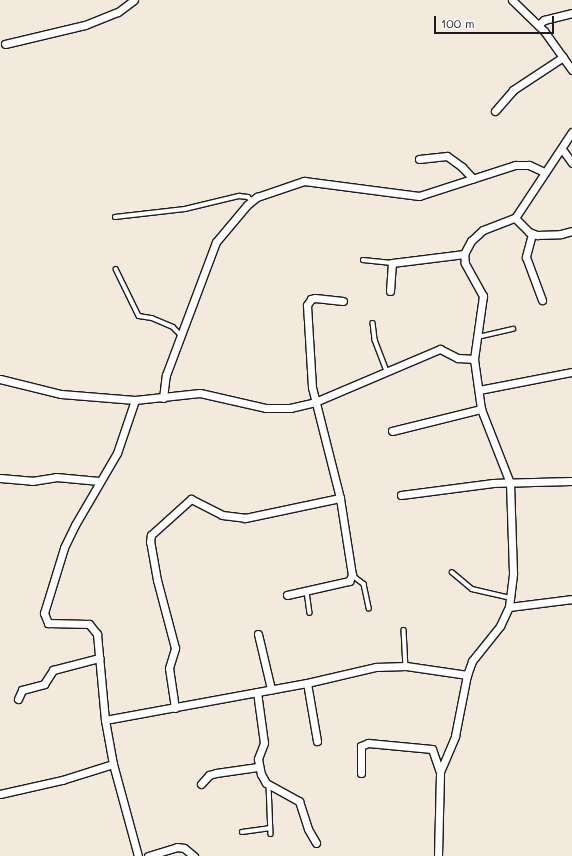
<!DOCTYPE html>
<style>
body{margin:0}
#map{position:relative;width:572px;height:856px;overflow:hidden;background:#f3e9dc;font-family:Mali,sans-serif}
div>[style]{position:absolute}
[style*='--x']{left:calc(var(--x)*1px);top:calc(var(--y)*1px);width:calc(var(--w)*1px);rotate:calc(var(--a)*1deg)}
.roads{filter:drop-shadow(1px 0 #1c1c1c) drop-shadow(-1px 0 #1c1c1c) drop-shadow(0 1px #1c1c1c) drop-shadow(0 -1px #1c1c1c)}
.service>*{height:3.5px;margin:-1.75px;padding:0 1.75px;transform-origin:1.75px;border-radius:1.75px;background:#fff}
.minor>*{height:7px;margin:-3.5px;padding:0 3.5px;transform-origin:3.5px;border-radius:3.5px;background:#fff}
span{translate:-50% -50%;white-space:nowrap;text-align:center;line-height:1.15;-webkit-text-stroke:4px #fff;paint-order:stroke}
.scale{position:absolute;left:434px;top:16px;width:120px;height:18px;box-sizing:border-box;border:2px solid #1c1c1c;border-top:0;padding-left:5px;font-size:12px;line-height:14px;white-space:nowrap;color:#1c1c1c;-webkit-text-stroke:3px #fff;paint-order:stroke}
</style>
<div id="map">
<div class="roads">
<div class="service">
<div style="--x:115;--y:217;--w:70;--a:-6.5"></div>
<div style="--x:185;--y:209;--w:56;--a:-13.5"></div>
<div style="--x:239;--y:196;--w:9;--a:6"></div>
<div style="--x:248;--y:197;--w:6;--a:39"></div>
<div style="--x:363;--y:260;--w:29;--a:6"></div>
<div style="--x:116;--y:269;--w:52;--a:63.9"></div>
<div style="--x:139;--y:316;--w:13;--a:9"></div>
<div style="--x:152;--y:318;--w:23;--a:23"></div>
<div style="--x:173;--y:327;--w:10;--a:45"></div>
<div style="--x:373;--y:323;--w:17;--a:83"></div>
<div style="--x:375;--y:340;--w:34;--a:69"></div>
<div style="--x:478;--y:337;--w:36;--a:-13"></div>
<div style="--x:452;--y:572;--w:26;--a:40"></div>
<div style="--x:472;--y:589;--w:39;--a:13"></div>
<div style="--x:352;--y:575;--w:15;--a:37"></div>
<div style="--x:364;--y:584;--w:25;--a:78"></div>
<div style="--x:307;--y:592;--w:21;--a:82"></div>
<div style="--x:404;--y:630;--w:36;--a:87"></div>
<div style="--x:269;--y:785;--w:49;--a:87.7"></div>
<div style="--x:242;--y:832;--w:27;--a:-8"></div>
</div>
<div class="minor">
<div style="--x:512;--y:0;--w:45;--a:44.1"></div>
<div style="--x:544;--y:31;--w:48;--a:54.3"></div>
<div style="--x:538;--y:25;--w:8;--a:-40"></div>
<div style="--x:544;--y:20;--w:29;--a:-14"></div>
<div style="--x:5;--y:44;--w:82;--a:-13.4"></div>
<div style="--x:85;--y:25;--w:35;--a:-22"></div>
<div style="--x:118;--y:12;--w:20;--a:-37"></div>
<div style="--x:495;--y:111;--w:28;--a:-49"></div>
<div style="--x:513;--y:90;--w:60;--a:-33.4"></div>
<div style="--x:562;--y:149;--w:17;--a:54"></div>
<div style="--x:419;--y:159;--w:28;--a:-6"></div>
<div style="--x:447;--y:156;--w:19;--a:36"></div>
<div style="--x:462;--y:167;--w:16;--a:47"></div>
<div style="--x:515;--y:218;--w:20;--a:45"></div>
<div style="--x:529;--y:232;--w:9;--a:21"></div>
<div style="--x:537;--y:235;--w:24;--a:-2"></div>
<div style="--x:561;--y:234;--w:11;--a:-15"></div>
<div style="--x:532;--y:234;--w:24;--a:105"></div>
<div style="--x:526;--y:257;--w:46;--a:69.6"></div>
<div style="--x:390;--y:291;--w:28;--a:-86"></div>
<div style="--x:392;--y:263;--w:73;--a:-7.1"></div>
<div style="--x:0;--y:379;--w:63;--a:13.8"></div>
<div style="--x:61;--y:394;--w:74;--a:4.6"></div>
<div style="--x:135;--y:400;--w:65;--a:-6.1"></div>
<div style="--x:200;--y:393;--w:68;--a:12.8"></div>
<div style="--x:266;--y:408;--w:24;--a:0"></div>
<div style="--x:290;--y:408;--w:26;--a:-13"></div>
<div style="--x:315;--y:402;--w:136;--a:-23"></div>
<div style="--x:440;--y:349;--w:20;--a:27"></div>
<div style="--x:458;--y:358;--w:16;--a:4"></div>
<div style="--x:479;--y:390;--w:95;--a:-11"></div>
<div style="--x:163;--y:398;--w:23;--a:-83"></div>
<div style="--x:166;--y:375;--w:142;--a:-69.4"></div>
<div style="--x:216;--y:242;--w:48;--a:-50"></div>
<div style="--x:247;--y:205;--w:13;--a:-39"></div>
<div style="--x:257;--y:197;--w:50;--a:-18.8"></div>
<div style="--x:304;--y:181;--w:116;--a:7.4"></div>
<div style="--x:419;--y:196;--w:101;--a:-17.9"></div>
<div style="--x:515;--y:165;--w:14;--a:0"></div>
<div style="--x:529;--y:165;--w:17;--a:25"></div>
<div style="--x:135;--y:400;--w:56;--a:108.8"></div>
<div style="--x:117;--y:453;--w:83;--a:120.3"></div>
<div style="--x:75;--y:525;--w:25;--a:116"></div>
<div style="--x:64;--y:548;--w:68;--a:107.1"></div>
<div style="--x:44;--y:613;--w:11;--a:68"></div>
<div style="--x:48;--y:623;--w:41;--a:1.4"></div>
<div style="--x:89;--y:624;--w:13;--a:51"></div>
<div style="--x:97;--y:634;--w:86;--a:84.7"></div>
<div style="--x:105;--y:720;--w:45;--a:79.7"></div>
<div style="--x:113;--y:764;--w:95;--a:74.8"></div>
<div style="--x:392;--y:431;--w:92;--a:-13.9"></div>
<div style="--x:0;--y:478;--w:32;--a:5"></div>
<div style="--x:32;--y:481;--w:24;--a:-9"></div>
<div style="--x:56;--y:477;--w:43;--a:5.3"></div>
<div style="--x:401;--y:495;--w:93;--a:-7.4"></div>
<div style="--x:493;--y:483;--w:79;--a:-1.5"></div>
<div style="--x:287;--y:595;--w:64;--a:-12.7"></div>
<div style="--x:349;--y:581;--w:7;--a:-63"></div>
<div style="--x:352;--y:575;--w:78;--a:-98.9"></div>
<div style="--x:340;--y:498;--w:114;--a:-104.2"></div>
<div style="--x:312;--y:387;--w:82;--a:-93.5"></div>
<div style="--x:307;--y:305;--w:7;--a:-56"></div>
<div style="--x:311;--y:299;--w:4;--a:-14"></div>
<div style="--x:315;--y:298;--w:28;--a:6"></div>
<div style="--x:509;--y:607;--w:64;--a:-7.2"></div>
<div style="--x:258;--y:634;--w:57;--a:76.7"></div>
<div style="--x:307;--y:683;--w:59;--a:80.2"></div>
<div style="--x:257;--y:692;--w:51;--a:82.2"></div>
<div style="--x:264;--y:743;--w:17;--a:111"></div>
<div style="--x:258;--y:759;--w:15;--a:79"></div>
<div style="--x:261;--y:774;--w:10;--a:61"></div>
<div style="--x:266;--y:783;--w:38;--a:29"></div>
<div style="--x:299;--y:801;--w:29;--a:72"></div>
<div style="--x:308;--y:829;--w:16;--a:60"></div>
<div style="--x:18;--y:699;--w:10;--a:-66"></div>
<div style="--x:22;--y:690;--w:23;--a:-15"></div>
<div style="--x:44;--y:684;--w:17;--a:-57"></div>
<div style="--x:53;--y:670;--w:48;--a:-14.6"></div>
<div style="--x:175;--y:708;--w:40;--a:-98.5"></div>
<div style="--x:169;--y:668;--w:21;--a:-73"></div>
<div style="--x:175;--y:648;--w:70;--a:-104.8"></div>
<div style="--x:157;--y:580;--w:39;--a:-100"></div>
<div style="--x:150;--y:542;--w:7;--a:-82"></div>
<div style="--x:151;--y:535;--w:54;--a:-42"></div>
<div style="--x:191;--y:499;--w:35;--a:27"></div>
<div style="--x:222;--y:515;--w:23;--a:7"></div>
<div style="--x:245;--y:518;--w:97;--a:-11.9"></div>
<div style="--x:105;--y:720;--w:205;--a:-10.4"></div>
<div style="--x:307;--y:683;--w:71;--a:-13.1"></div>
<div style="--x:376;--y:667;--w:30;--a:-2"></div>
<div style="--x:406;--y:666;--w:62;--a:8.4"></div>
<div style="--x:361;--y:773;--w:27;--a:-90"></div>
<div style="--x:361;--y:746;--w:8;--a:-23"></div>
<div style="--x:368;--y:743;--w:64;--a:5.4"></div>
<div style="--x:432;--y:749;--w:24;--a:71"></div>
<div style="--x:201;--y:784;--w:12;--a:-48"></div>
<div style="--x:209;--y:775;--w:7;--a:-16"></div>
<div style="--x:216;--y:773;--w:42;--a:-8.1"></div>
<div style="--x:0;--y:794;--w:64;--a:-12.7"></div>
<div style="--x:62;--y:780;--w:53;--a:-17.4"></div>
<div style="--x:148;--y:856;--w:30;--a:-17"></div>
<div style="--x:177;--y:847;--w:7;--a:8"></div>
<div style="--x:184;--y:848;--w:13;--a:39"></div>
<div style="--x:438;--y:856;--w:84;--a:-88.6"></div>
<div style="--x:440;--y:772;--w:39;--a:-67"></div>
<div style="--x:455;--y:736;--w:62;--a:-78.9"></div>
<div style="--x:467;--y:675;--w:15;--a:-70"></div>
<div style="--x:472;--y:661;--w:45;--a:-51.3"></div>
<div style="--x:500;--y:626;--w:21;--a:-65"></div>
<div style="--x:509;--y:607;--w:34;--a:-83"></div>
<div style="--x:513;--y:573;--w:90;--a:-91.9"></div>
<div style="--x:510;--y:483;--w:79;--a:-111.4"></div>
<div style="--x:481;--y:409;--w:50;--a:-98"></div>
<div style="--x:474;--y:359;--w:64;--a:-81.9"></div>
<div style="--x:483;--y:296;--w:38;--a:-119"></div>
<div style="--x:465;--y:263;--w:9;--a:-96"></div>
<div style="--x:464;--y:254;--w:15;--a:-62"></div>
<div style="--x:471;--y:241;--w:16;--a:-43"></div>
<div style="--x:483;--y:230;--w:34;--a:-21"></div>
<div style="--x:515;--y:218;--w:103;--a:-56.5"></div>
</div>
</div>
<div class="scale">100 m</div>
</div>
